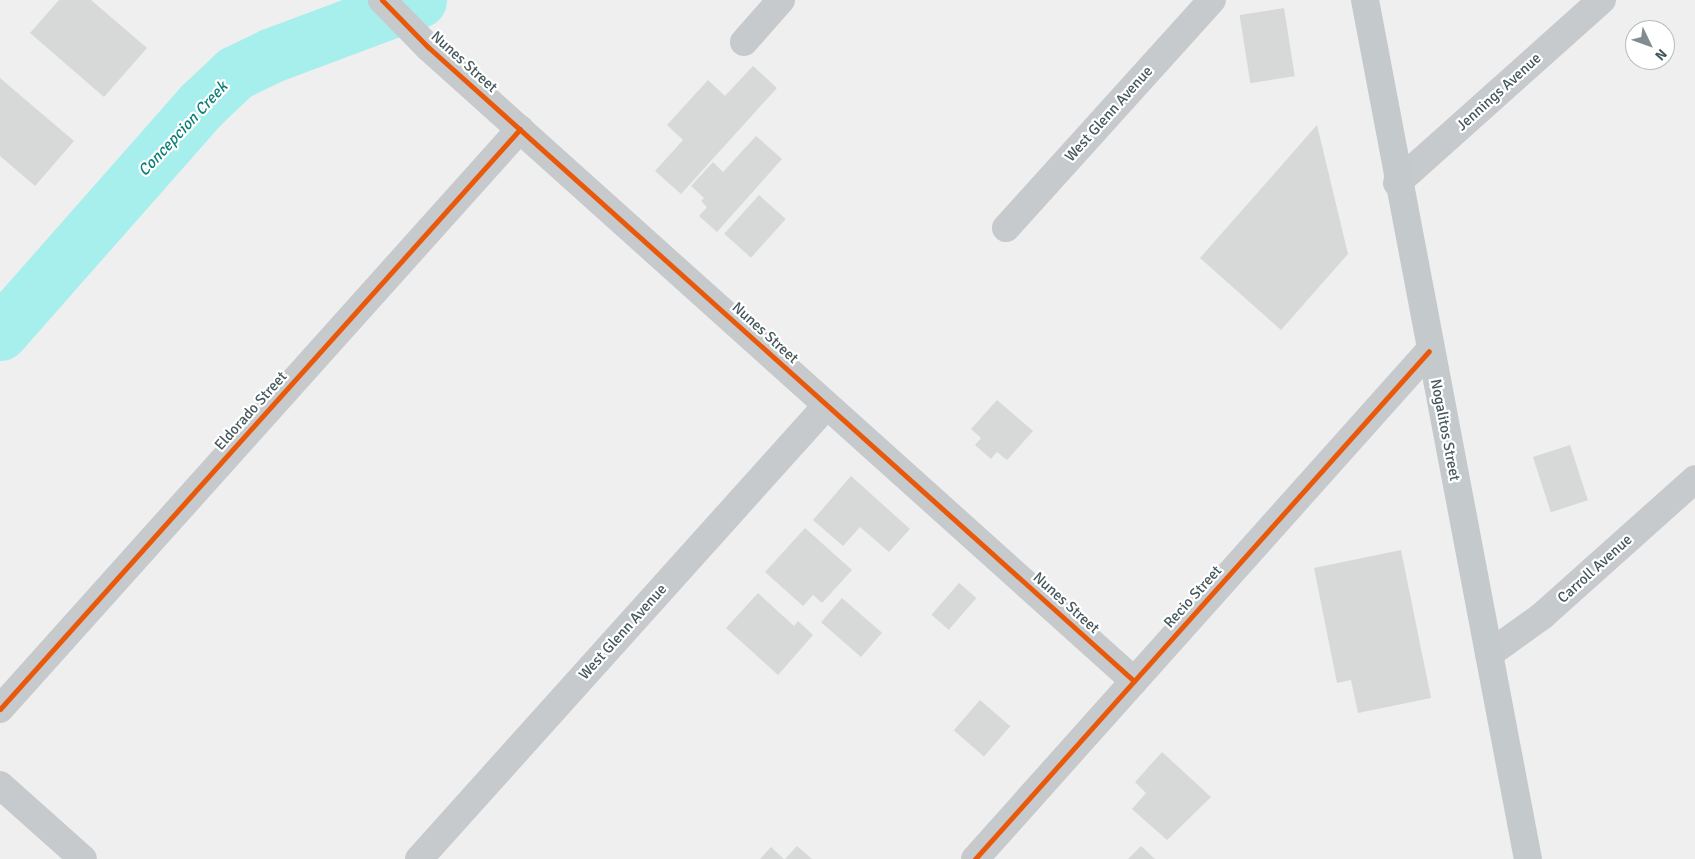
<!DOCTYPE html>
<style>
body{margin:0}
#map{position:relative;width:1695px;height:859px;overflow:hidden;background:#f0efef;font-family:Signika,sans-serif}
div>[style]{position:absolute}
[style*='--x']{left:calc(var(--x)*1px);top:calc(var(--y)*1px);width:calc(var(--w)*1px);rotate:calc(var(--a)*1deg)}
.river>*{height:55px;margin:-27.5px;padding:0 27.5px;transform-origin:27.5px;border-radius:27.5px;background:#a6efec}
.building>*{inset:0;background:#d7d8d8;transform-origin:0 0}
.street>*{height:28px;margin:-14px;padding:0 14px;transform-origin:14px;border-radius:14px;background:#c6cacc}
.primary>*{height:28px;margin:-14px;padding:0 14px;transform-origin:14px;border-radius:14px;background:#c4cacb}
.cycleway>*{height:5px;margin:-2.5px;padding:0 2.5px;transform-origin:2.5px;border-radius:2.5px;background:#e8590c}
span{translate:-50% -50%;white-space:nowrap;text-align:center;line-height:1.15;-webkit-text-stroke:4.5px #fff;paint-order:stroke}
.street-label{font-size:15px;color:#46585d}
.water-label{font-size:16px;color:#0a8079;font-style:italic}
.north{position:absolute;left:1625px;top:20px;width:50px;height:50px;box-sizing:border-box;background:#fff;border:1px solid #b5bcbe;border-radius:50%;rotate:132deg;font-size:14px;font-weight:700;line-height:20px;text-align:center;color:#46585d}
.north::after{content:'';display:block;margin:auto;width:18px;height:22px;background:#828d90;clip-path:polygon(50% 0,100% 100%,50% 72%,0 100%)}
</style>
<div id="map">
<div class="river">
<div style="--x:0;--y:333;--w:304;--a:-48.6"></div>
<div style="--x:201;--y:105;--w:47;--a:-43.3"></div>
<div style="--x:235;--y:73;--w:41;--a:-25.9"></div>
<div style="--x:272;--y:55;--w:157;--a:-20.5"></div>
</div>
<div class="building">
<div style="clip-path:polygon(59px 0,91px 0,147px 48px,104px 97px,30px 33px)"></div>
<div style="left:1284px;top:8px;width:69px;height:45px;rotate:81deg"></div>
<div style="clip-path:polygon(753px 66px,777px 88px,681px 194px,655px 171px,683px 140px,667px 125px,708px 80px,725px 96px)"></div>
<div style="clip-path:polygon(0 78px,74px 141px,35px 186px,0 156px)"></div>
<div style="clip-path:polygon(1317px 125px,1348px 254px,1281px 330px,1200px 258px)"></div>
<div style="clip-path:polygon(756px 136px,782px 159px,717px 232px,699px 216px,707px 207px,701px 201px,704px 198px,691px 186px,713px 162px,723px 172px)"></div>
<div style="left:759px;top:195px;width:36px;height:52px;rotate:42deg"></div>
<div style="clip-path:polygon(997px 400px,1033px 431px,1007px 460px,997px 452px,991px 459px,975px 445px,981px 438px,971px 429px)"></div>
<div style="left:1570px;top:445px;width:58px;height:39px;rotate:72deg"></div>
<div style="clip-path:polygon(851px 476px,910px 529px,889px 552px,860px 527px,843px 546px,813px 520px)"></div>
<div style="clip-path:polygon(805px 528px,852px 570px,822px 603px,813px 595px,803px 606px,765px 572px)"></div>
<div style="clip-path:polygon(1401px 550px,1431px 698px,1358px 713px,1351px 680px,1337px 683px,1314px 568px)"></div>
<div style="left:959px;top:583px;width:23px;height:42px;rotate:41deg"></div>
<div style="clip-path:polygon(758px 593px,794px 626px,798px 621px,813px 635px,778px 675px,726px 628px)"></div>
<div style="left:842px;top:598px;width:53px;height:32px;rotate:41deg"></div>
<div style="left:980px;top:700px;width:40px;height:40px;rotate:41deg"></div>
<div style="clip-path:polygon(1162px 752px,1211px 797px,1167px 840px,1132px 809px,1146px 793px,1135px 782px)"></div>
<div style="clip-path:polygon(797px 846px,812px 859px,785px 859px)"></div>
<div style="clip-path:polygon(1141px 846px,1155px 859px,1128px 859px)"></div>
<div style="clip-path:polygon(771px 847px,784px 859px,760px 859px)"></div>
</div>
<div class="street">
<div style="--x:382;--y:0;--w:66;--a:45.6"></div>
<div style="--x:428;--y:47;--w:949;--a:41.92"></div>
<div style="--x:744;--y:42;--w:56;--a:-48.6"></div>
<div style="--x:1397;--y:183;--w:275;--a:-41.8"></div>
<div style="--x:1006;--y:228;--w:307;--a:-47.9"></div>
<div style="--x:1489;--y:654;--w:65;--a:-35.6"></div>
<div style="--x:1542;--y:616;--w:205;--a:-41.8"></div>
<div style="--x:0;--y:709;--w:779;--a:-48.12"></div>
<div style="--x:0;--y:785;--w:111;--a:41.7"></div>
<div style="--x:419;--y:859;--w:610;--a:-48.05"></div>
<div style="--x:975;--y:859;--w:681;--a:-48.21"></div>
</div>
<div class="primary">
<div style="--x:1365;--y:0;--w:874;--a:79.26"></div>
</div>
<div class="cycleway">
<div style="--x:382;--y:0;--w:66;--a:45.6"></div>
<div style="--x:428;--y:47;--w:949;--a:41.92"></div>
<div style="--x:0;--y:709;--w:779;--a:-48.12"></div>
<div style="--x:975;--y:859;--w:681;--a:-48.21"></div>
</div>
<div class="street-label">
<span style="left:464px;top:62px;rotate:42deg">Nunes Street</span>
<span style="left:1499px;top:92px;rotate:-42deg">Jennings Avenue</span>
<span style="left:1109px;top:114px;rotate:-48deg">West Glenn Avenue</span>
<span style="left:765px;top:333px;rotate:42deg">Nunes Street</span>
<span style="left:251px;top:411px;rotate:-48deg">Eldorado Street</span>
<span style="left:1445px;top:430px;rotate:79deg">Nogalitos Street</span>
<span style="left:1595px;top:569px;rotate:-42deg">Carroll Avenue</span>
<span style="left:1193px;top:597px;rotate:-48deg">Recio Street</span>
<span style="left:1066px;top:603px;rotate:42deg">Nunes Street</span>
<span style="left:623px;top:632px;rotate:-48deg">West Glenn Avenue</span>
</div>
<div class="water-label">
<span style="left:183px;top:129px;rotate:-47deg">Concepcion Creek</span>
</div>
<div class="north">N</div>
</div>
